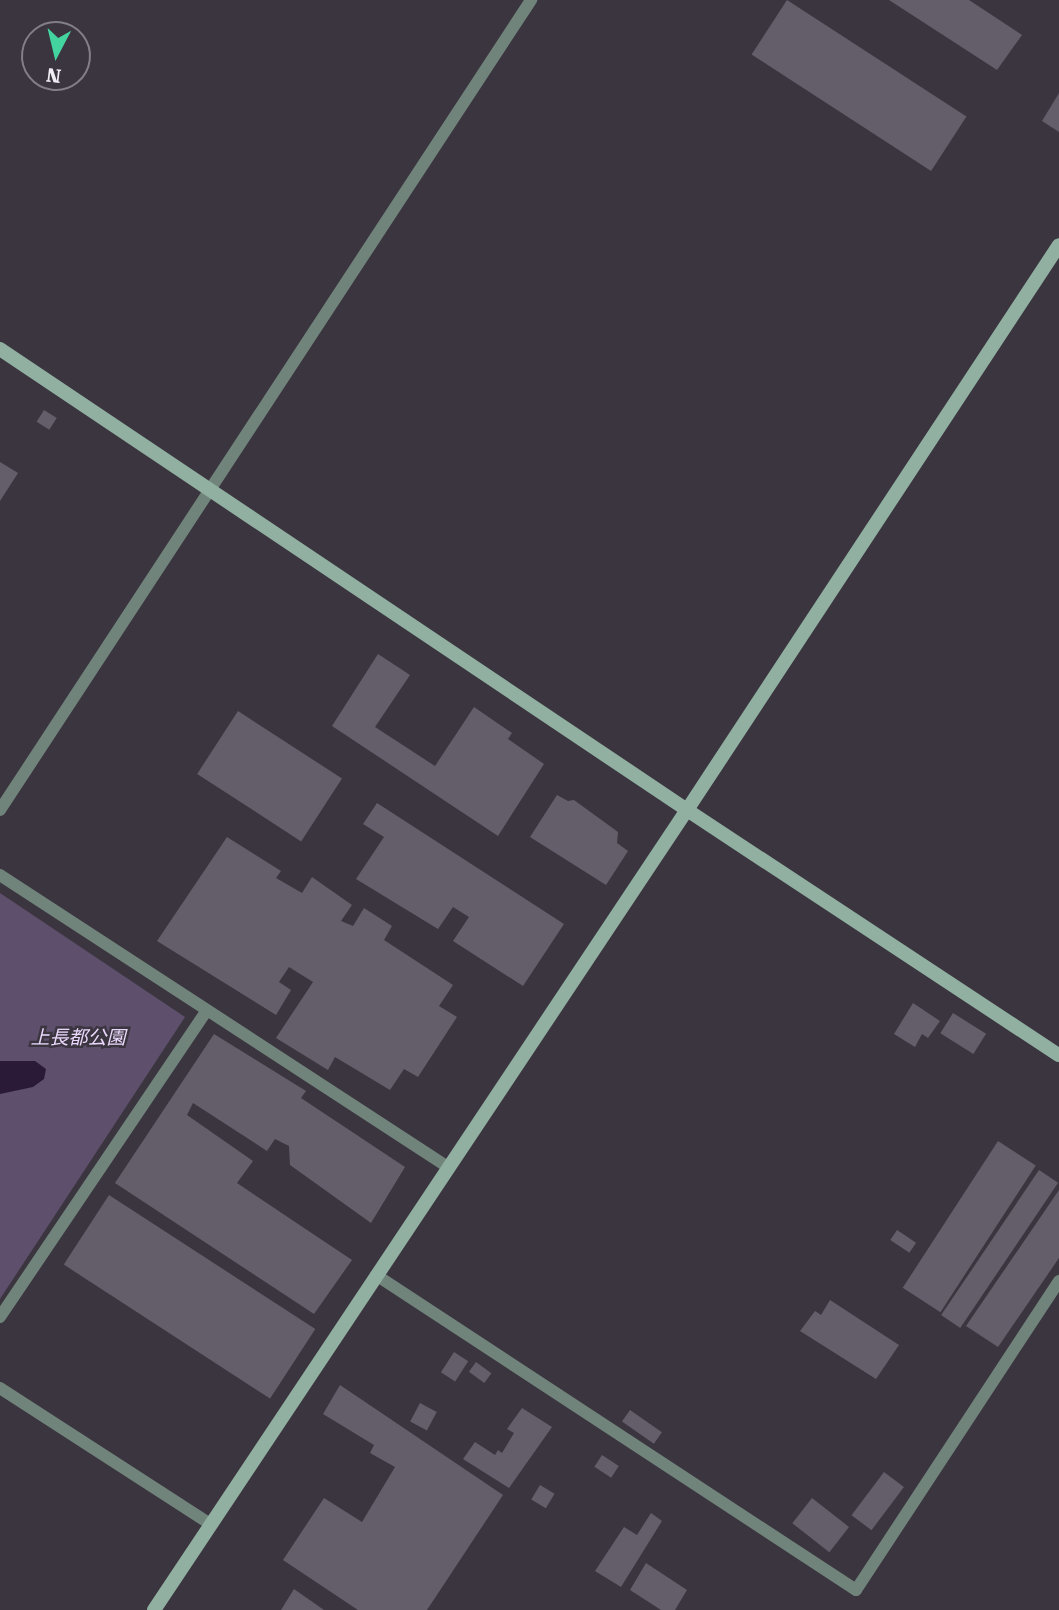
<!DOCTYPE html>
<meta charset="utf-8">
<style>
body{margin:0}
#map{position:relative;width:1059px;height:1610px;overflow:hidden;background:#3a353f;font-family:"Roboto Serif","Noto Sans JP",serif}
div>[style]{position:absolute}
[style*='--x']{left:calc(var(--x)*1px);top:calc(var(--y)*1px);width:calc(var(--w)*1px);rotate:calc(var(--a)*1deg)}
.green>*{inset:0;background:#5e4f6c}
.water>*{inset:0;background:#2a1a37}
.building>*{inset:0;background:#645e6a;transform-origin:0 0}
.street>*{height:12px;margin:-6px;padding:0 6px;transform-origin:6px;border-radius:6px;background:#71847b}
.secondary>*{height:14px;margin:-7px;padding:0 7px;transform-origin:7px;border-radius:7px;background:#91b0a1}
span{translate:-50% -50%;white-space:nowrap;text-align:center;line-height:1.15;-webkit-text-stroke:5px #3a353f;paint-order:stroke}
.park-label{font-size:19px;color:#ead7fb;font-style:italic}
.north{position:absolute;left:21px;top:21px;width:70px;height:70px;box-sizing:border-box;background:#3a353f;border:2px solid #837f87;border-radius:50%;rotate:187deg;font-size:19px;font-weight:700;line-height:28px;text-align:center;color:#f1edf4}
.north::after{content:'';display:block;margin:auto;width:24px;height:32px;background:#44d4a0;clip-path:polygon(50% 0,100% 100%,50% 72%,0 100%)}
</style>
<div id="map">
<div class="green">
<div style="clip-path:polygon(0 893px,185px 1017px,0 1299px)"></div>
</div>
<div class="water">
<div style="clip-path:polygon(0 1061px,35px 1061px,46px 1069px,44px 1079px,33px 1087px,0 1094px)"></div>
</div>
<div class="building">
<div style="left:787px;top:0;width:214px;height:65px;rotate:33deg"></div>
<div style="clip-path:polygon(889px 0,969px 0,1022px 35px,997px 70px)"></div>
<div style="clip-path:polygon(1059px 93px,1059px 132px,1042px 121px)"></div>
<div style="left:44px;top:410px;width:15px;height:14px;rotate:32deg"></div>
<div style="clip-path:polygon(0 462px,18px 473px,0 501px)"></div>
<div style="clip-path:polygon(378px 654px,410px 675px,375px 727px,435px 766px,474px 707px,512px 733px,508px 739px,544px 764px,498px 836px,332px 726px)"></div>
<div style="left:238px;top:711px;width:124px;height:75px;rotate:33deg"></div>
<div style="clip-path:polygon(557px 795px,568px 801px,574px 800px,618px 832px,617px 843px,628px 851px,606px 885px,530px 837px)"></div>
<div style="clip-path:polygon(377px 803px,564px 924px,523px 986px,453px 941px,469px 917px,453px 907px,438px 929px,356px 879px,384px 837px,363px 824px)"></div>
<div style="clip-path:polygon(227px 837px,281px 871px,276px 878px,302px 893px,312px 877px,352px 905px,341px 921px,353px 926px,364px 908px,392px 926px,384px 940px,453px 985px,439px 1006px,457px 1017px,418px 1077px,404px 1069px,390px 1090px,335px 1057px,328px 1070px,276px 1038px,313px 982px,289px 967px,279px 982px,291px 990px,276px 1015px,157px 941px)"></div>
<div style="clip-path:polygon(913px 1003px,940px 1021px,928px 1038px,922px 1034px,915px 1047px,894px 1034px)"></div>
<div style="left:953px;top:1013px;width:39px;height:24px;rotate:32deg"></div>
<div style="clip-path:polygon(214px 1034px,306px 1091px,301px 1098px,405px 1167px,371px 1223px,290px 1165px,289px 1146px,275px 1139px,267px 1151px,193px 1103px,187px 1115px,253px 1161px,237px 1183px,352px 1260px,314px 1314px,115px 1183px)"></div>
<div style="left:998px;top:1141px;width:45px;height:175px;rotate:33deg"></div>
<div style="left:1039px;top:1170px;width:23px;height:175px;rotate:34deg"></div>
<div style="clip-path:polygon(1059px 1190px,1059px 1258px,998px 1347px,966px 1326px)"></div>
<div style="left:109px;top:1195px;width:246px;height:83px;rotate:33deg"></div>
<div style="left:897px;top:1230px;width:23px;height:12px;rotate:34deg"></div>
<div style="clip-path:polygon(830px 1300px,899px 1345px,876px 1379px,800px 1331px,815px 1311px,821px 1315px)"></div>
<div style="left:454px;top:1352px;width:17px;height:24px;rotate:33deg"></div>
<div style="left:476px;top:1362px;width:19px;height:12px;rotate:36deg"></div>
<div style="clip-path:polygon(340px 1385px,503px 1495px,427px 1610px,358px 1610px,283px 1560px,324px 1498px,362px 1522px,395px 1467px,370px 1453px,374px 1445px,323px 1414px)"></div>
<div style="left:420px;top:1403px;width:19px;height:21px;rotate:28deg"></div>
<div style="clip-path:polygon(522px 1408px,552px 1427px,509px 1488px,463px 1459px,475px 1442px,495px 1455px,498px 1450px,502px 1453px,514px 1433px,507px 1429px)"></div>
<div style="left:630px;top:1410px;width:39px;height:14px;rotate:35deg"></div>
<div style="left:602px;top:1455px;width:20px;height:14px;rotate:33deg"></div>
<div style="left:884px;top:1472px;width:25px;height:54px;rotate:37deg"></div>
<div style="left:540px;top:1485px;width:17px;height:17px;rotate:31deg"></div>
<div style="left:812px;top:1498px;width:47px;height:32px;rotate:38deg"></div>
<div style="clip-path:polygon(651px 1513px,662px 1521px,621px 1587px,595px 1571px,624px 1527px,637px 1535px)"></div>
<div style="clip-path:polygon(646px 1563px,687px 1590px,675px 1610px,661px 1610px,630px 1590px)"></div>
<div style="clip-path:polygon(294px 1589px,324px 1610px,281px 1610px)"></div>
</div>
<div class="street">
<div style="--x:0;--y:810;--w:969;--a:-56.75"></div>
<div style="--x:0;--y:875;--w:535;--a:33.1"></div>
<div style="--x:376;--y:1275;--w:574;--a:33.27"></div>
<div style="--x:856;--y:1590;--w:370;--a:-56.7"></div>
<div style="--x:0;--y:1317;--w:370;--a:-56"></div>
<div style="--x:0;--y:1388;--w:250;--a:32.9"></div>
</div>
<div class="secondary">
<div style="--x:0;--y:349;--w:827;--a:33.86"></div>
<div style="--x:687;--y:810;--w:445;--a:33.4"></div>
<div style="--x:154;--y:1610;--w:961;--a:-56.33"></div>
<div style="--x:687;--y:810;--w:676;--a:-56.64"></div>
</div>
<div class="park-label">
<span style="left:78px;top:1038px">上長都公園</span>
</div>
<div class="north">N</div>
</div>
